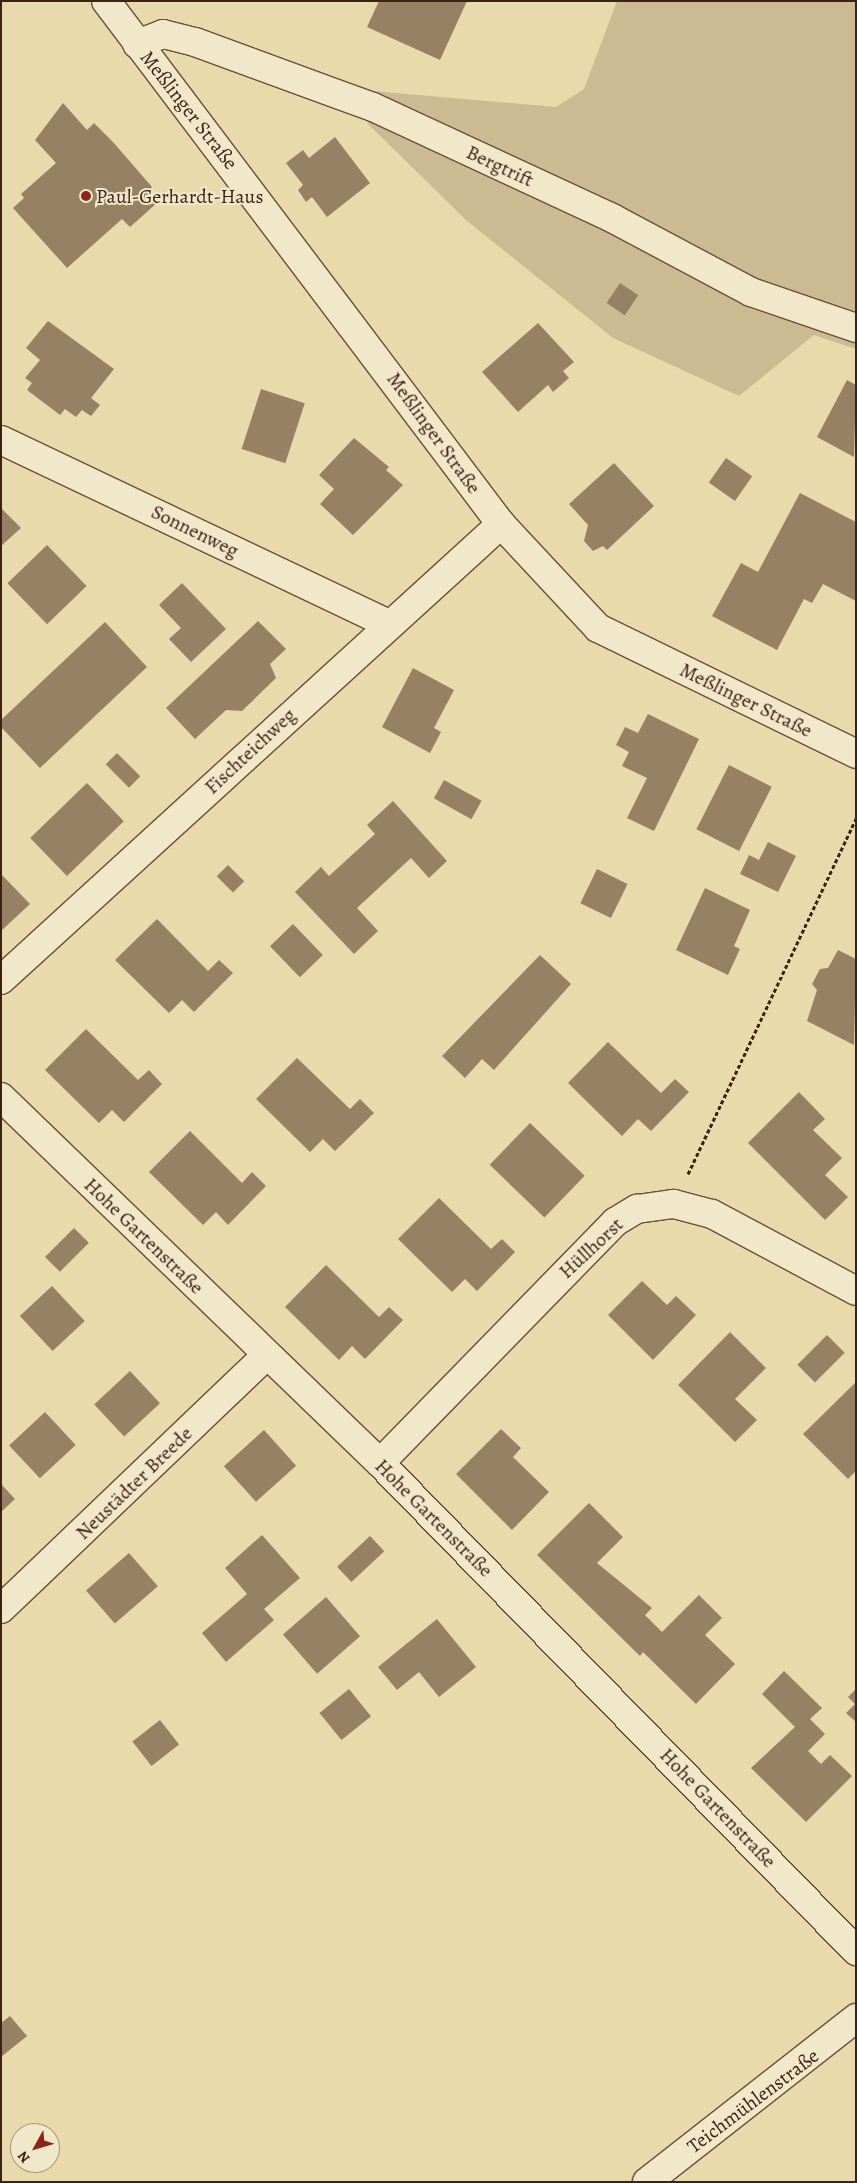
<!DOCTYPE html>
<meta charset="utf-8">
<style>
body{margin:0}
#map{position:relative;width:857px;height:2183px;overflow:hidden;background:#e9daac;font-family:Alegreya,serif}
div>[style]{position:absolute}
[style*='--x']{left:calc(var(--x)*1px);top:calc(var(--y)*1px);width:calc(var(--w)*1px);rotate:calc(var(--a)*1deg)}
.green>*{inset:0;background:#ccbb92}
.building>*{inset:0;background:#978164;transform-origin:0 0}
.path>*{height:3px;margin-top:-1.5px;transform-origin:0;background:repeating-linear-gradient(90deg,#3e2116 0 4px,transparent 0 6.5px)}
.roads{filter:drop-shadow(1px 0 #694f3c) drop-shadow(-1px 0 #694f3c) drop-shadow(0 1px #694f3c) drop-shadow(0 -1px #694f3c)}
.minor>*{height:28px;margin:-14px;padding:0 14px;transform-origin:14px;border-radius:14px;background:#f1e7c9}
.dots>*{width:14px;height:14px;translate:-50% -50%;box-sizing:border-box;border:2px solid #f1e7c9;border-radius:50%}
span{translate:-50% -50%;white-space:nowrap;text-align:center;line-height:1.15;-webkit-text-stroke:4px #f1e7c9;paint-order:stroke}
.street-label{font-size:20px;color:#3e2116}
.poi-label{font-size:20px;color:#3e2116}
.left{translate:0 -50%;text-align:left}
.frame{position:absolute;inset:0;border:2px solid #3e2116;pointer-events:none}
.north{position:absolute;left:10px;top:2123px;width:50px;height:50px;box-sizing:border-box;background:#f1e7c9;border:1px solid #a99881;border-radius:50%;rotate:231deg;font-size:14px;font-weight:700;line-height:20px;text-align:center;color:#3e2116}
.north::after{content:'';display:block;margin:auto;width:18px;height:22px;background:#8f2418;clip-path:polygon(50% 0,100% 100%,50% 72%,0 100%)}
</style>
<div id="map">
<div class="green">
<div style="clip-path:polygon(617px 1px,856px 1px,856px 349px,814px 335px,739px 396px,613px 338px,467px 221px,369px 125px,350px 89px,556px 107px,584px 89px)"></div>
</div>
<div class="building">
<div style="clip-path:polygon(379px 1px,467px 1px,440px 60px,367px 27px)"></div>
<div style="clip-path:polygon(63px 103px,87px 130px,94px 123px,113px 142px,152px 187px,147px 192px,157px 203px,130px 227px,122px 219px,67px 268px,13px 208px,24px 198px,21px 194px,56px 163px,35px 140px)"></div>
<div style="clip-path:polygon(335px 137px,370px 183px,327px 217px,312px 197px,306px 202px,298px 190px,303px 185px,286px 163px,303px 150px,309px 158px)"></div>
<div style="left:620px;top:283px;width:22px;height:24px;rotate:34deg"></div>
<div style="clip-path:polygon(48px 321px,114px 369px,91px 398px,100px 405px,91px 416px,82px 410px,76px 417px,65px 409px,60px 415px,27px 390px,32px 383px,25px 378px,40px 360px,26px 348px)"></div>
<div style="clip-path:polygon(538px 323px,574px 362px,563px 371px,569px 378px,553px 392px,548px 385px,518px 412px,482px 372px)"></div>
<div style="clip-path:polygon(847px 380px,856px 385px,854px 457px,817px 437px)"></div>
<div style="left:261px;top:389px;width:46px;height:63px;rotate:18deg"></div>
<div style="clip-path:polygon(354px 438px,389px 467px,386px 470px,403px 485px,353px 535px,320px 504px,334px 489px,319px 475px)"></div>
<div style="left:726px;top:458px;width:32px;height:30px;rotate:35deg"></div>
<div style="clip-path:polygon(614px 463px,654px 506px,607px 550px,603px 546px,593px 551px,584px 541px,588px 525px,569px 504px)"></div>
<div style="clip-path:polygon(800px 493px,856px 522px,856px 601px,823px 584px,812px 603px,804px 599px,777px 650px,712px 616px,741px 563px,758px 572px)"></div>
<div style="clip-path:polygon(1px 508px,21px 528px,1px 546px)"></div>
<div style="left:47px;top:545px;width:57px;height:55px;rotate:46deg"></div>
<div style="clip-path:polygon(182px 583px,226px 629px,191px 662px,169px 639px,181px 628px,159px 605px)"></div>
<div style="clip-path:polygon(258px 621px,286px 649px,270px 664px,276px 678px,242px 711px,226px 710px,195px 739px,166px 708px)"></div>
<div style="clip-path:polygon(105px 622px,147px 667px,40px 768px,1px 727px,1px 720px)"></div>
<div style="clip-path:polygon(413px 668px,454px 690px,434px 728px,441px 732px,430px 753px,382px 727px)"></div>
<div style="clip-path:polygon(648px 714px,699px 739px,654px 831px,627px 818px,647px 778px,622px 766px,629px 752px,616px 745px,625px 727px,638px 733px)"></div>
<div style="left:117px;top:753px;width:33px;height:16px;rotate:45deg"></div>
<div style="left:729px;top:765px;width:48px;height:72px;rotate:27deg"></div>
<div style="left:444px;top:780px;width:43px;height:21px;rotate:29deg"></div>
<div style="left:87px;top:783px;width:53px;height:79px;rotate:46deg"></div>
<div style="clip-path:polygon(393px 801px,447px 861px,429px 878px,411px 858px,357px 908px,378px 931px,354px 954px,295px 892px,321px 867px,329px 876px,375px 834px,367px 825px)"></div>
<div style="clip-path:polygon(768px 842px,796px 856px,778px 892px,740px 874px,749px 855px,759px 860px)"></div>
<div style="left:228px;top:865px;width:23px;height:16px;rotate:45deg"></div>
<div style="left:597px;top:869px;width:34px;height:38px;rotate:26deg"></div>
<div style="clip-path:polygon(1px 874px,30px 904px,1px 931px)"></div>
<div style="clip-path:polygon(705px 888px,750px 910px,734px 946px,740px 949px,728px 975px,676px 950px)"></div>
<div style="clip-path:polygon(157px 919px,208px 971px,219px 960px,233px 973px,194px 1012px,182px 1000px,169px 1013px,115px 960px)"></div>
<div style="left:293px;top:924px;width:43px;height:32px;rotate:46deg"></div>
<div style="clip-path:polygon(838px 950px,856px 959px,854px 1045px,807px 1021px,817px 990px,812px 984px,820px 969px,828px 968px)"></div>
<div style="clip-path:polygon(540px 955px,571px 984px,494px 1070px,482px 1059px,465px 1078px,442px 1056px)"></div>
<div style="clip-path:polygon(86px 1029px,138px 1080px,149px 1070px,162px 1084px,124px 1122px,112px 1110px,99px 1123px,45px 1070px)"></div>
<div style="clip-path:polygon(608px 1042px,661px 1093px,675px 1079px,689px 1092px,651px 1131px,638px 1119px,622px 1136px,568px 1083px)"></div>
<div style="clip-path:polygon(297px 1058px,350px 1109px,360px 1099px,374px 1113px,335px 1151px,323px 1139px,310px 1152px,256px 1099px)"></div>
<div style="clip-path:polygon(799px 1092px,825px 1119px,813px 1130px,842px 1158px,825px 1175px,848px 1197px,825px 1220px,748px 1143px)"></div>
<div style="left:530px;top:1123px;width:76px;height:58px;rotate:44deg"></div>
<div style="clip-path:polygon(190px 1131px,242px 1183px,252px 1172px,266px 1186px,228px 1225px,216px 1212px,203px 1225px,149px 1172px)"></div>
<div style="clip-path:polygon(439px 1198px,491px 1249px,502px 1239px,515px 1252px,477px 1291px,465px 1279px,452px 1292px,398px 1239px)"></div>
<div style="left:74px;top:1228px;width:21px;height:41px;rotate:45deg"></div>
<div style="clip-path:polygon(326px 1265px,379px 1317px,389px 1307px,403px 1320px,365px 1359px,352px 1346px,339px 1360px,285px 1307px)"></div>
<div style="clip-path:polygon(642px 1281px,667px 1305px,676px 1296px,696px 1315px,653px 1360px,608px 1315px)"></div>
<div style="left:52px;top:1286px;width:48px;height:44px;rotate:47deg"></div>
<div style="clip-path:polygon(730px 1332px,766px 1368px,735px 1399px,757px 1420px,735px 1442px,678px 1385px)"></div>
<div style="left:827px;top:1335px;width:25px;height:42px;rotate:45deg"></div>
<div style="left:130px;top:1371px;width:44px;height:49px;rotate:47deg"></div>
<div style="clip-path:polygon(856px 1382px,856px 1471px,848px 1479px,803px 1434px)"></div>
<div style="left:45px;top:1412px;width:45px;height:49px;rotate:47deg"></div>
<div style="clip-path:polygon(501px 1429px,521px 1448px,513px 1457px,549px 1492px,512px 1530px,456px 1474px)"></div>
<div style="left:264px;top:1430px;width:48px;height:54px;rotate:48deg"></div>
<div style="clip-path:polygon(1px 1484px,15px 1499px,1px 1512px)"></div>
<div style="clip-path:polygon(589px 1503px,623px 1537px,597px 1563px,652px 1608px,645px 1615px,662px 1632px,699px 1595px,722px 1618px,705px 1635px,735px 1664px,696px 1704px,643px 1652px,640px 1656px,537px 1555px)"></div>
<div style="clip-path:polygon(262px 1535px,300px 1578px,264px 1609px,274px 1620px,226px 1662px,202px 1633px,247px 1594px,225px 1568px)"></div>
<div style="left:370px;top:1536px;width:21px;height:45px;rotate:47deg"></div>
<div style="left:129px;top:1553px;width:44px;height:57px;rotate:49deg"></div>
<div style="left:326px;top:1597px;width:52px;height:57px;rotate:49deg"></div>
<div style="clip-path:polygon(437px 1619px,476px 1667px,439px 1697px,419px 1672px,397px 1690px,378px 1667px)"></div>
<div style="clip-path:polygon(784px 1671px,822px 1708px,810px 1719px,825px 1734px,808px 1751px,821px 1764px,830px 1755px,852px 1776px,806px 1822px,751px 1768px,795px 1727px,762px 1694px)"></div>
<div style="left:349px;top:1689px;width:35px;height:38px;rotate:51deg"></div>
<div style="clip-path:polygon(856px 1689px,856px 1722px,846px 1713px,855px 1704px,848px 1697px)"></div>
<div style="left:160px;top:1720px;width:31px;height:35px;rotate:52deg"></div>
<div style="clip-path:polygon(10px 2016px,27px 2036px,1px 2057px,1px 2023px)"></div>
</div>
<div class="path">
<div style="--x:688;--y:1174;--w:394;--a:-64.7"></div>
</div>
<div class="roads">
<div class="minor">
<div style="--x:106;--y:1;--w:655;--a:52.94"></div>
<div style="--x:501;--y:524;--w:142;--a:47"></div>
<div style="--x:598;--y:628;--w:287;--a:26"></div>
<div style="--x:137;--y:44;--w:28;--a:-21"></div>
<div style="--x:163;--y:34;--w:33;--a:14"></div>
<div style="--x:195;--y:42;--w:189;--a:20.1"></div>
<div style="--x:373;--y:107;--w:264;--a:24.9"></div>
<div style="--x:612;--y:218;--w:157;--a:28"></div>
<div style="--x:751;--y:292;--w:111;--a:18.9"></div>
<div style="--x:1;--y:440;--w:429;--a:25.4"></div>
<div style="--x:1;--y:980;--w:677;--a:-42.36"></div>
<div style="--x:1;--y:1097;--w:527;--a:44"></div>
<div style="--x:380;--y:1463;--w:682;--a:45.71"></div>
<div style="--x:380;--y:1463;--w:337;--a:-45.7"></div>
<div style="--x:615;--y:1222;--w:26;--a:-31"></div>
<div style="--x:637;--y:1209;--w:37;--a:-8"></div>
<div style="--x:674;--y:1204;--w:39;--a:15"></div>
<div style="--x:712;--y:1214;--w:163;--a:28.1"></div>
<div style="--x:1;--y:1609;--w:366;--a:-43.7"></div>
<div style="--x:647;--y:2182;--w:266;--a:-38.1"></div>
</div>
</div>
<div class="dots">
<div style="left:86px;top:196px;background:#8f2418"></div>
</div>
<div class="street-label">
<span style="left:189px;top:110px;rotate:52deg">Meßlinger Straße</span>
<span style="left:500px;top:166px;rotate:25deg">Bergtrift</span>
<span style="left:434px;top:433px;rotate:54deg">Meßlinger Straße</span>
<span style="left:195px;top:531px;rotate:26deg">Sonnenweg</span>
<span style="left:746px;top:700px;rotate:26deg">Meßlinger Straße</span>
<span style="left:250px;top:751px;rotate:-43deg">Fischteichweg</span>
<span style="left:144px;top:1236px;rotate:44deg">Hohe Gartenstraße</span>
<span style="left:591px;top:1248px;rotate:-43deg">Hüllhorst</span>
<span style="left:134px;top:1483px;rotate:-44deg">Neustädter Breede</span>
<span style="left:434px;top:1518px;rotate:45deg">Hohe Gartenstraße</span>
<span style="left:718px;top:1808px;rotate:46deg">Hohe Gartenstraße</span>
<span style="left:753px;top:2101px;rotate:-37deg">Teichmühlenstraße</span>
</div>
<div class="poi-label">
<span class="left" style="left:96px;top:196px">Paul-Gerhardt-Haus</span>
</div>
<div class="frame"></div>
<div class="north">N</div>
</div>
